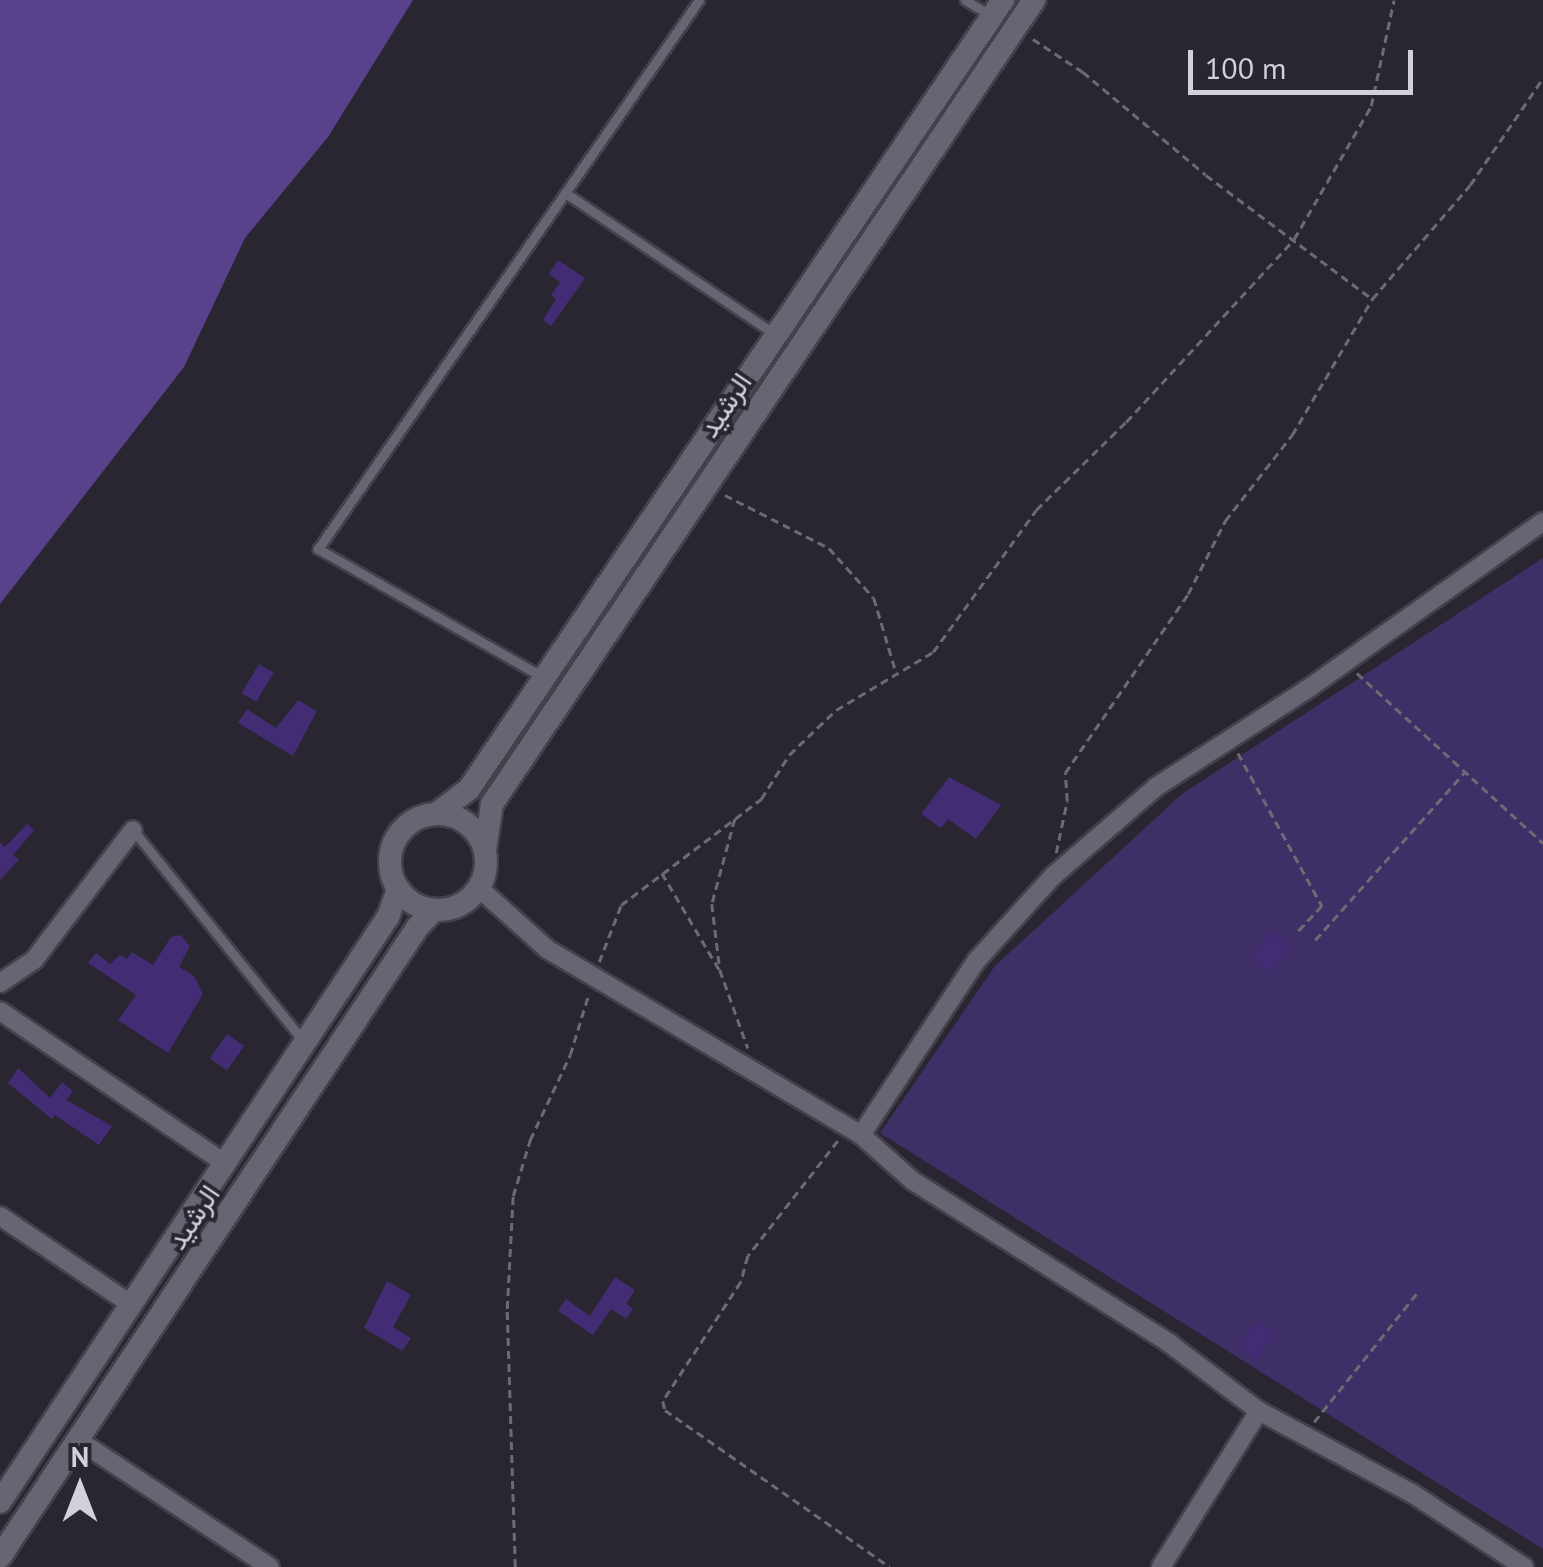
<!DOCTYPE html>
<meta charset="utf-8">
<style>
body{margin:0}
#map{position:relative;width:1543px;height:1567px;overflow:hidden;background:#292632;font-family:"PT Sans",Vazirmatn,sans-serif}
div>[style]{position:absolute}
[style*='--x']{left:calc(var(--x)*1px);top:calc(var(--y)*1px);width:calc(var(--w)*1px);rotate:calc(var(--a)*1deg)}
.green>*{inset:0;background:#3e2f66}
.water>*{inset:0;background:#57428b}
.building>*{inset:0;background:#422c73;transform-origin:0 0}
.path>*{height:2.5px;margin-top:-1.25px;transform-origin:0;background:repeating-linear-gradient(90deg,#6c6a74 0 8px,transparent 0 13px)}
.roads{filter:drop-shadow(2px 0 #43414b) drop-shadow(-2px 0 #43414b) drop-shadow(0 2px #43414b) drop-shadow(0 -2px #43414b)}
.lane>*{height:9px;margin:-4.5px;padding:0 4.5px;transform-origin:4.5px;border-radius:4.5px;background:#686573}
.street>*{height:18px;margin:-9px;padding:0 9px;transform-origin:9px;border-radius:9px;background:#686573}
.secondary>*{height:22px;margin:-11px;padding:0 11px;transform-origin:11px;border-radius:11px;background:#686573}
.secondary>.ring{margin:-11px;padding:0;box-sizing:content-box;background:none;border:22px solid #686573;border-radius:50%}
span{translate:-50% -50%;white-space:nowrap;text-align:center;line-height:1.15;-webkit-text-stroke:8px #292632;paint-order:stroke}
.street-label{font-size:28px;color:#d2d0d8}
.north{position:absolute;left:30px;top:1437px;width:100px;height:100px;-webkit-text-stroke:8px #292632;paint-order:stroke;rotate:0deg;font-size:28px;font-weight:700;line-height:40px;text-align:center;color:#d2d0d8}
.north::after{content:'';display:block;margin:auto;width:35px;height:45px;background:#d2d0d8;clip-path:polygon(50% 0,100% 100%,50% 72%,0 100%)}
.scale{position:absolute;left:1188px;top:50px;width:225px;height:45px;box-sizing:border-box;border:5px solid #d2d0d8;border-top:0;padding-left:12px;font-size:30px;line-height:35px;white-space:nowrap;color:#d2d0d8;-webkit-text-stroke:8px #292632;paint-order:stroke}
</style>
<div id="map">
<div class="green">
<div style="clip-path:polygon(1543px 558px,1543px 1549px,880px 1133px,995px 966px,1182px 794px)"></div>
</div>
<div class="water">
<div style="clip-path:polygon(0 0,413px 0,328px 137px,245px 238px,184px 367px,0 604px)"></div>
</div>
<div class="building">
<div style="clip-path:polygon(558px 260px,585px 278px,551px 326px,543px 320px,556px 299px,551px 295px,560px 282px,549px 274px)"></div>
<div style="left:259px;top:664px;width:17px;height:34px;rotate:31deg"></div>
<div style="clip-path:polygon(298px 700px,317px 711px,293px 756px,238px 723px,247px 709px,276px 728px)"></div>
<div style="clip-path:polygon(949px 777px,1001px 805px,976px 839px,948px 819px,941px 828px,921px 814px)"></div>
<div style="clip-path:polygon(27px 824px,34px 830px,13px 855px,19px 860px,0 880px,0 843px,5px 847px)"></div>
<div style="left:1272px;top:931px;width:25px;height:33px;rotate:42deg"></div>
<div style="clip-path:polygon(181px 935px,190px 946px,179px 967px,194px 976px,203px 994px,168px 1053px,118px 1020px,136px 995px,88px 963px,96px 953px,110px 964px,120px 955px,127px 959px,132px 952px,153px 965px,171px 937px)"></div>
<div style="left:227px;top:1034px;width:21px;height:30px;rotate:35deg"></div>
<div style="clip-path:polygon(18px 1068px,50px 1098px,62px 1082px,73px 1091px,66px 1100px,112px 1126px,99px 1145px,55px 1115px,52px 1119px,8px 1083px)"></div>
<div style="clip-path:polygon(615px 1277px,635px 1290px,626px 1304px,633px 1309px,626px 1319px,611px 1309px,593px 1335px,558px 1311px,566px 1299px,590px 1316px)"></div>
<div style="clip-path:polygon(387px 1281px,411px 1295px,393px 1327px,411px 1338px,402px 1351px,364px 1328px)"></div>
<div style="left:1259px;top:1320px;width:22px;height:33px;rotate:39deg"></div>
</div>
<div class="path">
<div style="--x:1033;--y:39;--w:60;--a:33.4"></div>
<div style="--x:1083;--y:72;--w:160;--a:39.9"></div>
<div style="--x:1206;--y:175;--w:206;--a:36.7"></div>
<div style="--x:725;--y:495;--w:117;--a:27"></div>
<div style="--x:829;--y:548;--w:67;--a:48"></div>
<div style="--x:874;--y:598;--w:77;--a:73.4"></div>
<div style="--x:1357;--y:673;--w:252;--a:42.4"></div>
<div style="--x:1238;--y:753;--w:175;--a:61.2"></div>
<div style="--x:1322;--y:906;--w:38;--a:133"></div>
<div style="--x:735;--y:819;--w:88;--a:105.1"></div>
<div style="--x:712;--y:904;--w:66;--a:83.1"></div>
<div style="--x:720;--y:970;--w:83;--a:70.3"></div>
<div style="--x:1056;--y:853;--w:53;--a:-78.1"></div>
<div style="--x:1067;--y:801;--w:28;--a:-94"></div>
<div style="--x:1065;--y:773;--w:217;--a:-55.5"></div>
<div style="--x:1188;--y:594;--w:82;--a:-63.1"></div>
<div style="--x:1225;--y:521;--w:109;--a:-52.1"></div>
<div style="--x:1292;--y:435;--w:158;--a:-59.5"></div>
<div style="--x:1372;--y:299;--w:150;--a:-49.3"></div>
<div style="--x:1470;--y:185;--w:130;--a:-55.7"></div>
<div style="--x:662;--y:873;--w:112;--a:59.3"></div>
<div style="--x:1315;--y:940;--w:224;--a:-48.3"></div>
<div style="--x:599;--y:962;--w:61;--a:-68.9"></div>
<div style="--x:621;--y:905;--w:176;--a:-37.1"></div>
<div style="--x:761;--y:799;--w:52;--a:-57.5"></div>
<div style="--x:789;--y:755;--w:65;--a:-43.8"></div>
<div style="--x:836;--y:710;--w:113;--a:-30.9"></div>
<div style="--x:933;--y:652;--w:175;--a:-54"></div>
<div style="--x:1036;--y:510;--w:126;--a:-44.4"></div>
<div style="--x:1126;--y:422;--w:248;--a:-47.4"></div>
<div style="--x:1294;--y:239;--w:154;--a:-59.9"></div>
<div style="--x:1371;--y:106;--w:108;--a:-77.8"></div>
<div style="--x:838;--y:1141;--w:146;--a:128"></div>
<div style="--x:748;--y:1256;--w:27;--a:105"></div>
<div style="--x:741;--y:1282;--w:142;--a:123.2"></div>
<div style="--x:663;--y:1401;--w:9;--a:77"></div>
<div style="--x:665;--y:1410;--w:274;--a:34.9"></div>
<div style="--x:1314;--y:1422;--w:164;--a:-51.4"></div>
<div style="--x:515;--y:1567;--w:258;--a:-91.8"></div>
<div style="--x:507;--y:1309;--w:113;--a:-87"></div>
<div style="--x:513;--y:1196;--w:59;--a:-73.1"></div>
<div style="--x:530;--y:1140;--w:94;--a:-64.8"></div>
<div style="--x:570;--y:1055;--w:65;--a:-73"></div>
</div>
<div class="roads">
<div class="lane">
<div style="--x:965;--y:0;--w:29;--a:31"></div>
<div style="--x:567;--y:194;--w:249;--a:34"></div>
<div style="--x:541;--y:676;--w:257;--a:-150.3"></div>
<div style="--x:318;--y:549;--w:668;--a:-55.24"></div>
<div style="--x:133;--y:830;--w:271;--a:51.1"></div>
</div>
<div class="street">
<div style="--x:480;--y:889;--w:90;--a:41.8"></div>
<div style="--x:547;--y:949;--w:365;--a:30.6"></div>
<div style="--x:861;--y:1135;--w:69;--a:41.5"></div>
<div style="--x:913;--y:1181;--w:303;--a:32.3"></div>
<div style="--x:1169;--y:1343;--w:113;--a:37.1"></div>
<div style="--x:1259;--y:1411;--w:175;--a:28.3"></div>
<div style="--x:1413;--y:1494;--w:133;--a:33.3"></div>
<div style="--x:0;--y:983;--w:41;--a:-34.1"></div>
<div style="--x:34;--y:960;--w:163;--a:-52.7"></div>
<div style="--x:0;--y:1011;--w:273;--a:34.1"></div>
<div style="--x:861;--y:1135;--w:210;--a:-56.5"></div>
<div style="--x:977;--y:960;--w:113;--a:-47.9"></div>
<div style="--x:1053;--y:876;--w:136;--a:-40.8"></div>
<div style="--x:1156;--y:787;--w:182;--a:-32.9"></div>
<div style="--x:1309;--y:688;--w:287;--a:-35.4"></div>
<div style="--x:0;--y:1216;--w:159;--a:34"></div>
<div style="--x:78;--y:1440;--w:230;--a:33.5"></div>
<div style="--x:1161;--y:1567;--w:184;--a:-57.9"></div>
</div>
<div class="secondary">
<div class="ring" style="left:390px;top:814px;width:74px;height:74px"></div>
<div style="--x:436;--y:814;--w:41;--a:-37.1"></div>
<div style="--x:469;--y:789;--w:953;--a:-55.91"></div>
<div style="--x:485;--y:850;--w:47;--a:-81.3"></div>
<div style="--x:492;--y:804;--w:970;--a:-56.01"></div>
<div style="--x:0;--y:1502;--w:702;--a:-56.45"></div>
<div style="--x:388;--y:917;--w:30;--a:-70"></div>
<div style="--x:0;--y:1557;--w:755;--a:-56.46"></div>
<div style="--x:417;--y:928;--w:25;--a:-47"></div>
</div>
</div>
<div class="street-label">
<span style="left:725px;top:405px;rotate:-56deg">الرشيد</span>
<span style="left:193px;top:1217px;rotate:-56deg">الرشيد</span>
</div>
<div class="north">N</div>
<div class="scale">100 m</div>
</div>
